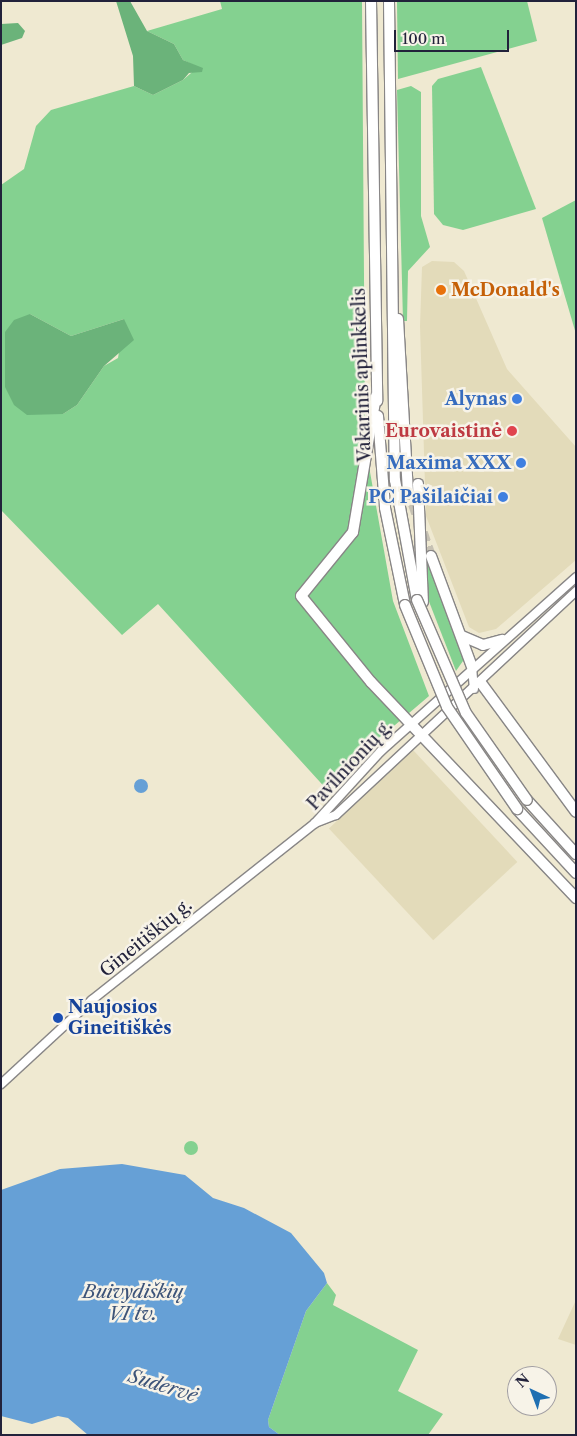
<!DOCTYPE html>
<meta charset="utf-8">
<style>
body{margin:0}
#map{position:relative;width:577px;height:1436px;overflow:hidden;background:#efe9d1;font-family:"Libre Caslon Text",serif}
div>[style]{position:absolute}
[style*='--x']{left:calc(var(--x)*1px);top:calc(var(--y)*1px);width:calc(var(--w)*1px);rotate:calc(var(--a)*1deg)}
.built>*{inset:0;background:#e3dbba;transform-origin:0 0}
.green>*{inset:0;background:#84d190}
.round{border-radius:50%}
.forest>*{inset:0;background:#6bb37a}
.water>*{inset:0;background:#66a0d6}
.trunk-tunnel>*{height:10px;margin-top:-5px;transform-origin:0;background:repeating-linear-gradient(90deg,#c6c1b3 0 10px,transparent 0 15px)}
.roads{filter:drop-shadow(1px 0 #888686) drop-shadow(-1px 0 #888686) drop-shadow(0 1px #888686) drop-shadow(0 -1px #888686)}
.tertiary>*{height:8px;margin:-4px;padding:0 4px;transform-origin:4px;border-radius:4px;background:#fff}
.trunk>*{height:10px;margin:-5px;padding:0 5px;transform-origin:5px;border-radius:5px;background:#fff}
.bridges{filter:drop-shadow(1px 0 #888686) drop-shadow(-1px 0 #888686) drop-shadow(0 1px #888686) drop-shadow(0 -1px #888686)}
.trunk-bridge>*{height:10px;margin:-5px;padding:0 5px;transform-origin:5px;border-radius:5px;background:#fff}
.dots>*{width:14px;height:14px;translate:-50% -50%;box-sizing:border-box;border:2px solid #f7f3e8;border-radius:50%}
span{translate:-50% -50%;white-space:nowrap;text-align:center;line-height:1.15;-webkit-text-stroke:5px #f7f3e8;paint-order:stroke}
.food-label{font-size:18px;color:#c56008;font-weight:700}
.left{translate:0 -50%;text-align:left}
.street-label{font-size:18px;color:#22223b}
.shop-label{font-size:18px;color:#366cbe;font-weight:700}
.right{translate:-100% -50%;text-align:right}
.health-label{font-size:18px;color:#be3a42;font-weight:700}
.transit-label{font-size:18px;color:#164399;font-weight:700}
.water-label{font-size:19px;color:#3d5479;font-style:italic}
.frame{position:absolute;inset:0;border:2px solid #22223b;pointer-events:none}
.north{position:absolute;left:507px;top:1366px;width:50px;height:50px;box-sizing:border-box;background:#f7f3e8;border:1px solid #a29fa3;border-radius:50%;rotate:317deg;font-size:14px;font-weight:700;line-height:20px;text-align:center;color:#22223b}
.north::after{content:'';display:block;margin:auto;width:18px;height:22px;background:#1f6fb2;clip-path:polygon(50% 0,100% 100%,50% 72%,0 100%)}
.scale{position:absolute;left:394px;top:30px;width:115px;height:22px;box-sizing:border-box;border:2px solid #22223b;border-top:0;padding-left:6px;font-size:15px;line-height:18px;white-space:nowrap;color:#22223b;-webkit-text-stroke:4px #f7f3e8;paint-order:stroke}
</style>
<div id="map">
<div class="built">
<div style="clip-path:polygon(432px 261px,454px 262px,464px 271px,507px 369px,576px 447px,576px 560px,496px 629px,479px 633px,469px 627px,426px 516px,420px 326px,422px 267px)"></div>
<div style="left:413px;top:750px;width:153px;height:115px;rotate:47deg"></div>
<div style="clip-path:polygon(576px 1300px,576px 1345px,558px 1339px)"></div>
</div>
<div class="green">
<div style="clip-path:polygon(evenodd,220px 1px,362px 1px,365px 414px,370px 472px,393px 601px,429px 696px,388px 731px,330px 793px,158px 604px,122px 635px,1px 510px,1px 185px,24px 169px,36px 126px,51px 110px,134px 86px,153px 95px,183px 80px,198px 67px,183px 60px,174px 44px,147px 31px,222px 9px,220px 1px,30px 314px,71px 336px,124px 319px,118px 358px,104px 366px,77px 405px,63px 414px,30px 314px)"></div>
<div style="clip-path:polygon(397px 1px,527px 1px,537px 41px,398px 79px)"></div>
<div style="clip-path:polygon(481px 67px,536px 209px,463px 230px,443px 225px,434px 214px,432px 86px,438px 79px)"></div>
<div style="clip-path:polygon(411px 86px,421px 92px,421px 216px,430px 247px,408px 271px,407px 321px,403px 321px,397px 90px)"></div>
<div style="clip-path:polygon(576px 200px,576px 334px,542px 218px)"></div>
<div style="clip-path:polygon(426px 558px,465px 658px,456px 671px,428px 599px)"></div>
<div class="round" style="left:184px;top:1141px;width:14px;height:14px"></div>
<div style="clip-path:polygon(327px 1283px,336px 1295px,333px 1305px,418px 1350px,398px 1391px,443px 1414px,428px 1435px,280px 1435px,269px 1427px,268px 1420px,306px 1311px)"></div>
</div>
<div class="forest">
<div style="clip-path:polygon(116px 1px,130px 1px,147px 31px,174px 44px,183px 60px,203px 68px,202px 72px,189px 73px,183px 80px,153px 95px,134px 86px,133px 56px)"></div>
<div style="clip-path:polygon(18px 23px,25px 31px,22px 38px,1px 45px,1px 24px)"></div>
<div style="clip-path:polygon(30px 314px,71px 336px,124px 319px,134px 340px,104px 366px,77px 405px,63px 414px,27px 415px,14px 405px,5px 387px,5px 332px,14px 320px)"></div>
</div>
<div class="water">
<div class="round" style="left:134px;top:779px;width:14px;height:14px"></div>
<div style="clip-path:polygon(122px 1164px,185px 1175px,213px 1198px,244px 1208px,291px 1233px,324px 1273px,327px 1283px,306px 1311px,268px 1420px,269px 1427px,280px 1435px,88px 1435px,68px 1418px,58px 1416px,32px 1424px,1px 1416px,1px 1190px,60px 1169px)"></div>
</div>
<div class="trunk-tunnel">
<div style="--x:408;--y:490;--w:70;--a:70.8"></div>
</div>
<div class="roads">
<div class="tertiary">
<div style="--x:472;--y:667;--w:22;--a:85"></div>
<div style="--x:315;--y:823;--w:22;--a:-21"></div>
<div style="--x:336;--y:815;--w:328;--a:-43"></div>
<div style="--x:1;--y:1084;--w:124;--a:-42.7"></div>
<div style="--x:92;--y:1000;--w:285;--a:-38.4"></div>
<div style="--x:315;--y:823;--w:98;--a:-47.5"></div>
<div style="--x:381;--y:751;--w:261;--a:-41.7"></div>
</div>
<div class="trunk">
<div style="--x:371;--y:1;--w:400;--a:89.1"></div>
<div style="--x:389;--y:1;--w:479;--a:89.3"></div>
<div style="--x:395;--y:480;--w:122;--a:79.6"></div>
<div style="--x:398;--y:319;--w:171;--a:86.7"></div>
<div style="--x:376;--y:396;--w:138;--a:99.6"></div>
<div style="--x:353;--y:532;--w:82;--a:129.1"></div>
<div style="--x:301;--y:596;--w:111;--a:50.9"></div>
<div style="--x:371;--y:682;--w:298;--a:46.5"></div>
<div style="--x:378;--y:416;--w:92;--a:85.6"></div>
<div style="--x:385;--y:508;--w:99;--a:78.3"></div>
<div style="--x:418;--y:484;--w:118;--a:87.6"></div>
<div style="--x:431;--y:556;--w:118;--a:69.7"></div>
<div style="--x:462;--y:636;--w:23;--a:23"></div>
<div style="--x:483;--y:645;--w:20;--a:-15"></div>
<div style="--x:481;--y:683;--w:160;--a:53.6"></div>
<div style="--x:527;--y:800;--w:73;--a:47.8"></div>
<div style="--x:517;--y:809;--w:87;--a:47.3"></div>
</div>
</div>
<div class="bridges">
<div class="trunk-bridge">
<div style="--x:417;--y:600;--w:123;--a:66.6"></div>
<div style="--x:466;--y:713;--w:106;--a:55"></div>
<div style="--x:405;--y:605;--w:110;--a:67.6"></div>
<div style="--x:447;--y:707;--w:124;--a:55.5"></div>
</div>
</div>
<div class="dots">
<div style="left:441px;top:290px;background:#e8710a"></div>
<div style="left:517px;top:399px;background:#3f7fe0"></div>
<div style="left:512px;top:431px;background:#e0444e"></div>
<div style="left:521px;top:463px;background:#3f7fe0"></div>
<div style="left:503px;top:497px;background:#3f7fe0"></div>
<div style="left:58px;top:1018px;background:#1a4fb4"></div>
</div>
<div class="food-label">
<span class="left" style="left:451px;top:290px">McDonald's</span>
</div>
<div class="street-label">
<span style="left:362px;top:375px;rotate:-92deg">Vakarinis aplinkkelis</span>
<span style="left:350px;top:765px;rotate:-47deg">Pavilnionių g.</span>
<span style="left:146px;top:938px;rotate:-39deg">Gineitiškių g.</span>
</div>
<div class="shop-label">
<span class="right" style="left:507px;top:399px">Alynas</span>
<span class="right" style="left:511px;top:463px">Maxima XXX</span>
<span class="right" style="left:493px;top:497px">PC Pašilaičiai</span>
</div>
<div class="health-label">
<span class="right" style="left:502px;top:431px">Eurovaistinė</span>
</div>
<div class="transit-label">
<span class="left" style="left:68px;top:1018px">Naujosios<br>Gineitiškės</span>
</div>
<div class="water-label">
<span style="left:133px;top:1303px">Buivydiškių<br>VI tv.</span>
<span style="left:163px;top:1386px;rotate:17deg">Sudervė</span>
</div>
<div class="frame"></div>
<div class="north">N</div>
<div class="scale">100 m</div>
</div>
